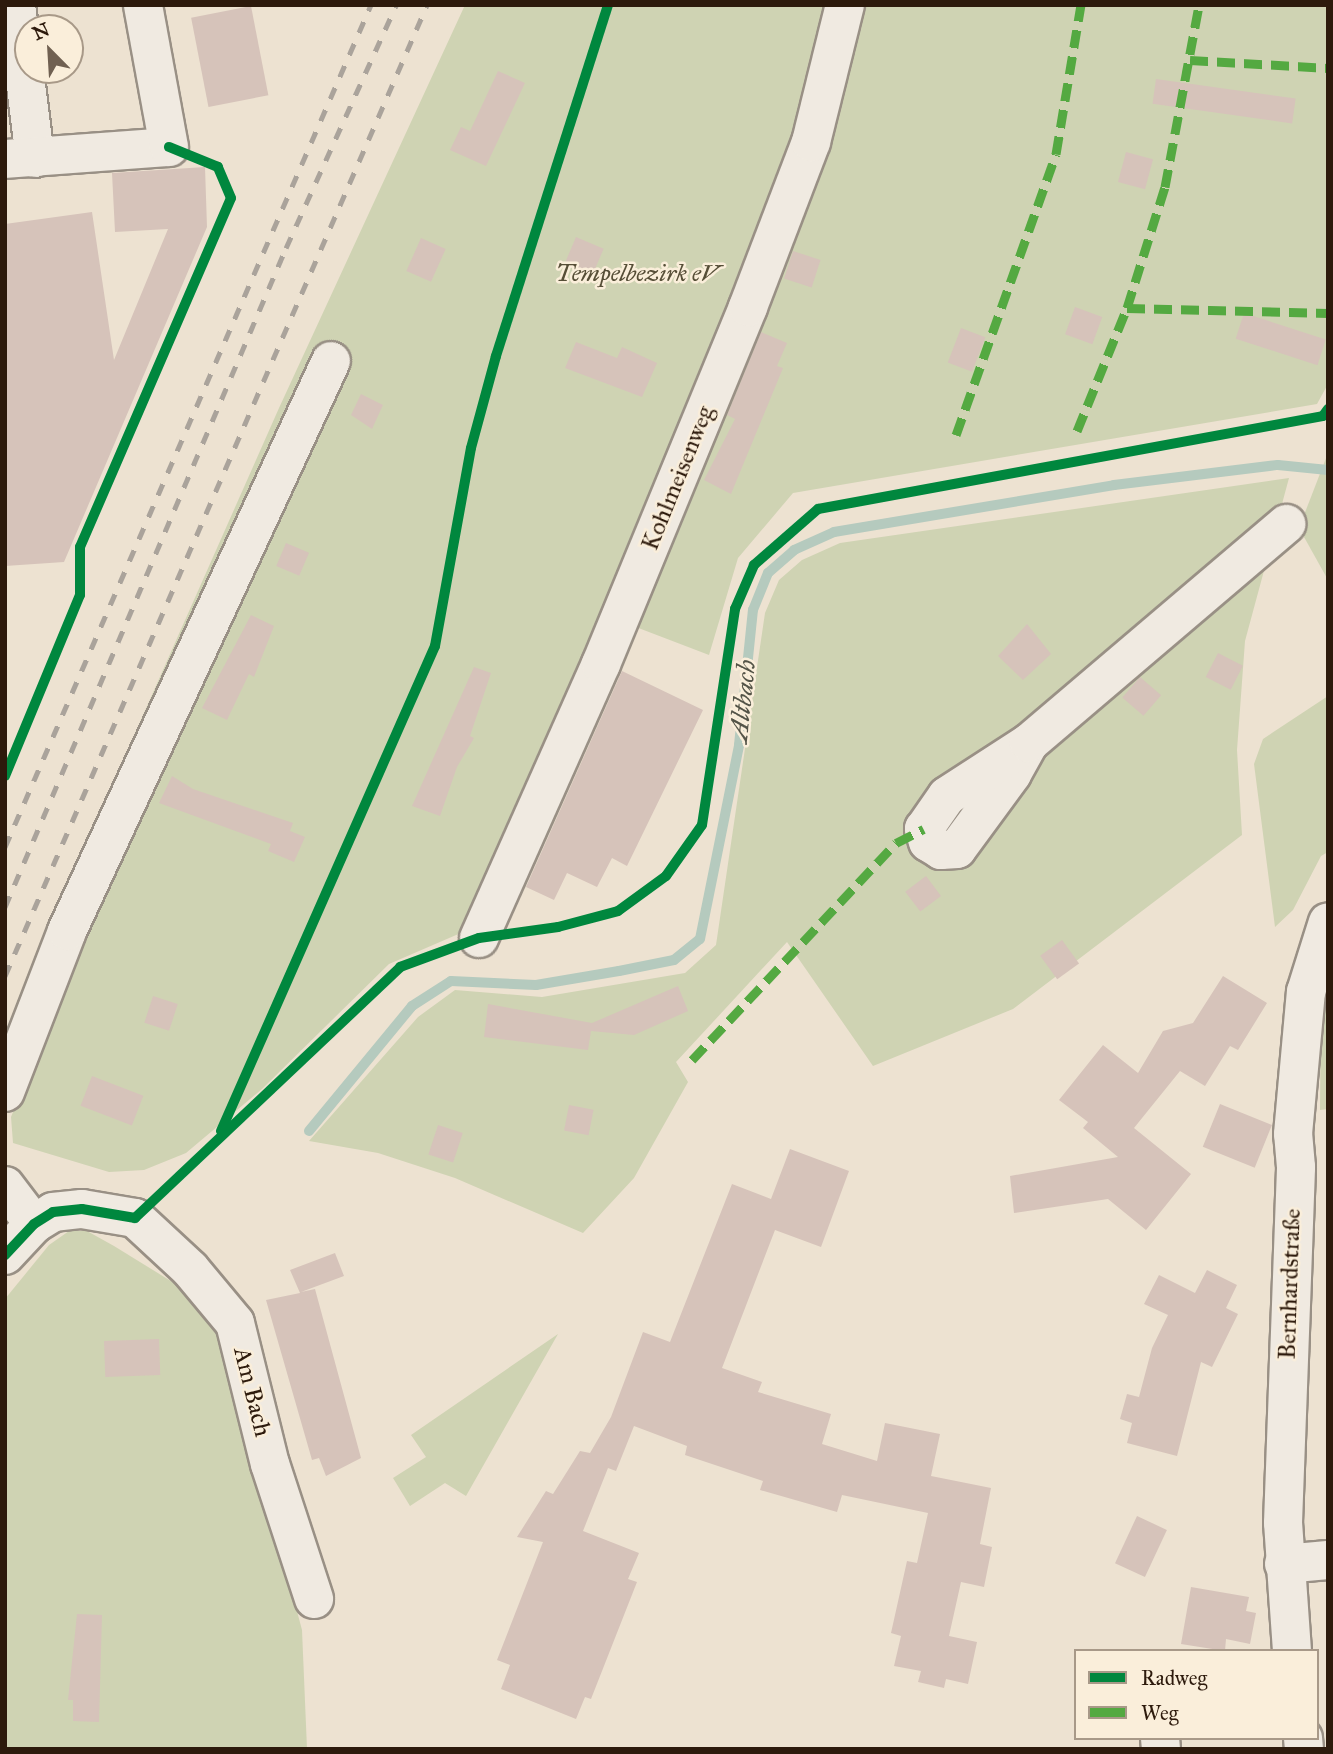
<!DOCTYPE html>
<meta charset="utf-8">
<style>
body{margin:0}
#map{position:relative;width:1333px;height:1754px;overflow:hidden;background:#ede2d1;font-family:"IM FELL Great Primer",serif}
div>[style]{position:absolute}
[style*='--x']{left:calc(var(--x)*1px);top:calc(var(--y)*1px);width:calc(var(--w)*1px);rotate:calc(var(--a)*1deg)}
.green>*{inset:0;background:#cfd3b3}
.stream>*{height:10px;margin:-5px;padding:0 5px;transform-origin:5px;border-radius:5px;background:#b5cabe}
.building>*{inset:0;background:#d6c3ba;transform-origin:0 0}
.roads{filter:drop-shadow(2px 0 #999085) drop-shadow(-2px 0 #999085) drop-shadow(0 2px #999085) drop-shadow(0 -2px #999085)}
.minor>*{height:38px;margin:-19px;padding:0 19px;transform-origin:19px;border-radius:19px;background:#f0eae1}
.rail>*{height:5px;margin-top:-2.5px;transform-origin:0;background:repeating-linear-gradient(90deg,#aaa39b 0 12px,transparent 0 24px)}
.quiet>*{height:9px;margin-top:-4.5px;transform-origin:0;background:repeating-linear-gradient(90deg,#54a941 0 18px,transparent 0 27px)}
.cycleway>*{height:10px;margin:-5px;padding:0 5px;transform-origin:5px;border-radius:5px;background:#00873e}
span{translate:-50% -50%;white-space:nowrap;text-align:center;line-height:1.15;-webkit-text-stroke:5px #faeeda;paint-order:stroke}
.park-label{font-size:24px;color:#564e37;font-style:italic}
.street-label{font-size:24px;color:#2d1a0c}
.water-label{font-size:26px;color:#545448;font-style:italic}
.frame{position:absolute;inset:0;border:7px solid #2d1a0c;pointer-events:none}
.legend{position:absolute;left:1074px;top:1649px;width:245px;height:91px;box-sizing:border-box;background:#faeeda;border:2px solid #a89988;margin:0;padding:9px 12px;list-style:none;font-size:21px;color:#2d1a0c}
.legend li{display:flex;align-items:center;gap:14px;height:35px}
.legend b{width:35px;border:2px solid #a89988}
.north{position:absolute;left:14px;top:14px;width:70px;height:70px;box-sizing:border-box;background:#faeeda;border:2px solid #a89988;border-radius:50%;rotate:336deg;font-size:19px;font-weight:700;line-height:28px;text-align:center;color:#2d1a0c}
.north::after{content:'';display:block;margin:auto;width:24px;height:32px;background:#706051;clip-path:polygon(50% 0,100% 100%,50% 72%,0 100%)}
</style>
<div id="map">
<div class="green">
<div style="clip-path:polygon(465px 5px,1328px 5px,1328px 384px,1317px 404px,793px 493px,738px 558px,709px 655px,628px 624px,470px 929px,389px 964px,262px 1089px,186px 1153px,144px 1170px,109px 1172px,13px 1143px,11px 1117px,77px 951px,39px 950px,279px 408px)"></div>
<div style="clip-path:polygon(1328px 453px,1328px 580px,1299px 528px)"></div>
<div style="clip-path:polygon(1289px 478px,1245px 641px,1237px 750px,1242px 835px,1013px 1009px,873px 1066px,787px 942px,676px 1062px,688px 1082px,634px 1178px,583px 1233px,455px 1178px,378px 1153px,309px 1141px,418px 1017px,455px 990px,542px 997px,685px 973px,716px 945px,765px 613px,779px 580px,802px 560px,840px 543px)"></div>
<div style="clip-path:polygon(1328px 696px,1328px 852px,1321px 856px,1293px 910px,1275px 927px,1254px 764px,1263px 739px)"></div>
<div style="clip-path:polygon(1328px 997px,1328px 1109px,1320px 1110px,1321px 998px)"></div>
<div style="clip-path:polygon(69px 1231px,87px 1231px,114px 1246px,174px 1283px,220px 1321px,302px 1630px,307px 1749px,5px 1749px,5px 1299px,49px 1245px)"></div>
<div style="clip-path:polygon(558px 1334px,466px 1496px,445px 1483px,410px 1506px,393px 1478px,426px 1457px,411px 1435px)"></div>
</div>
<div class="stream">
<div style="--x:309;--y:1131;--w:162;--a:-50.5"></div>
<div style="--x:412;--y:1006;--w:46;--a:-32.7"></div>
<div style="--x:451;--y:981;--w:85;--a:2.7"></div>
<div style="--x:536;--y:985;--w:84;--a:-9.6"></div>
<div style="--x:619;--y:971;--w:56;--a:-11.3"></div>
<div style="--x:674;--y:960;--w:33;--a:-39"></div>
<div style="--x:700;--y:939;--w:198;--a:-78.6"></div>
<div style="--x:739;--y:745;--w:136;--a:-84.1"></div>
<div style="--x:753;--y:610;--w:40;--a:-68"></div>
<div style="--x:768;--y:573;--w:35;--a:-41"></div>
<div style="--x:794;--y:550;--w:44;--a:-24.2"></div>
<div style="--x:834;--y:532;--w:284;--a:-9.5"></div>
<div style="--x:1114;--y:485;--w:165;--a:-7"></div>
<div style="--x:1278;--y:465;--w:50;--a:5.7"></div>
</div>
<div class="building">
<div style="left:251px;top:6px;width:91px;height:61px;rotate:79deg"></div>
<div style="clip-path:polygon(498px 71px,525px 83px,486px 166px,450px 150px,461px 127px,470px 131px)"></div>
<div style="left:1156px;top:79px;width:141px;height:25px;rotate:8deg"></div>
<div style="left:1126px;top:152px;width:28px;height:31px;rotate:15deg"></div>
<div style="clip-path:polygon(205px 167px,207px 227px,64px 562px,5px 566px,5px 224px,92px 212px,114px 360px,168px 229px,115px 232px,112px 173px)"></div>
<div style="left:576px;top:237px;width:30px;height:29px;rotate:23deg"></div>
<div style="left:421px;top:238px;width:27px;height:36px;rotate:24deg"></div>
<div style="left:793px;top:251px;width:29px;height:29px;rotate:18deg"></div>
<div style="left:1075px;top:307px;width:29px;height:29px;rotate:20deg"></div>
<div style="left:1244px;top:313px;width:86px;height:27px;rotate:18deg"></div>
<div style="left:961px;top:328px;width:26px;height:37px;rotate:21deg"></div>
<div style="clip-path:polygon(761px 332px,787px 343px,777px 366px,783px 368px,731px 494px,704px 480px,735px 419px,727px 415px)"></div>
<div style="clip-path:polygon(576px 342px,617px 358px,622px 347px,657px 363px,642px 397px,565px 368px)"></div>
<div style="clip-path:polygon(361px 394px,383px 405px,372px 429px,351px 415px)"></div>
<div style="left:286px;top:543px;width:25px;height:25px;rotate:23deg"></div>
<div style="clip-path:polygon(251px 615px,274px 626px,254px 677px,249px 674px,227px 720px,202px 708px)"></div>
<div style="clip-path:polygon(1027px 624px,1051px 654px,1023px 680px,998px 656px)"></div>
<div style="left:1218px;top:653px;width:28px;height:27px;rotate:27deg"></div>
<div style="clip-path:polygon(474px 667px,491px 673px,470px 736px,474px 738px,457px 767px,440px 816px,412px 806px)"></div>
<div style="clip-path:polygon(622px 671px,703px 710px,627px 866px,612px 858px,597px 887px,567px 873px,554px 900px,526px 887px)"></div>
<div style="left:1140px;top:677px;width:28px;height:27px;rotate:41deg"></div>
<div style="clip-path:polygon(172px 776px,193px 789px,293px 823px,290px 831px,305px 837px,294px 862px,268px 851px,271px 844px,159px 803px)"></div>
<div style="left:926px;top:876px;width:25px;height:26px;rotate:53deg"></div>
<div style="left:1062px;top:940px;width:29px;height:27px;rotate:54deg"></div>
<div style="clip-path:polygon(1223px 976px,1267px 1003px,1238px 1050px,1230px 1046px,1205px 1086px,1180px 1071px,1134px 1128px,1191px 1174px,1146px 1230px,1108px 1199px,1014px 1213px,1010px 1176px,1118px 1157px,1083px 1128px,1088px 1122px,1059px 1100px,1103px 1045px,1138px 1073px,1163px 1031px,1193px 1023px)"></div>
<div style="clip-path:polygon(678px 986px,688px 1011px,634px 1035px,591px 1031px,588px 1050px,484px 1037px,488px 1004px,592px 1023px)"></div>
<div style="left:153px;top:996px;width:26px;height:28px;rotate:18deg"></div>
<div style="left:92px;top:1076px;width:55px;height:32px;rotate:21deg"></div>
<div style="left:1220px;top:1104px;width:56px;height:46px;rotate:22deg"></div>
<div style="left:569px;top:1105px;width:25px;height:26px;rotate:11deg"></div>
<div style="left:438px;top:1125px;width:26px;height:31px;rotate:18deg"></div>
<div style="clip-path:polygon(790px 1149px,849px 1171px,821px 1247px,775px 1230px,722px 1368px,762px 1382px,758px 1392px,831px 1414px,822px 1444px,877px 1461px,885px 1423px,940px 1434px,931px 1476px,991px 1488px,980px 1544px,992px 1547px,984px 1587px,961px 1582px,949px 1636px,977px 1642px,968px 1684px,946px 1679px,944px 1688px,918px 1682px,921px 1671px,894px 1666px,901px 1636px,891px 1633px,907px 1561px,917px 1563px,928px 1513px,842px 1495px,837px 1512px,760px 1490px,763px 1481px,685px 1455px,687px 1446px,634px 1426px,616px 1471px,608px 1468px,583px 1531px,639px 1553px,628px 1579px,637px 1582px,591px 1699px,585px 1697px,576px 1719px,501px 1689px,510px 1665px,497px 1660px,543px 1542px,517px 1537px,546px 1491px,553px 1494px,580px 1451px,590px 1453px,611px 1417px,643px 1332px,670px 1342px,732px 1184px,771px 1199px)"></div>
<div style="clip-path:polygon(335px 1253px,344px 1276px,301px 1292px,315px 1289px,361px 1458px,326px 1476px,319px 1458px,312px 1460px,266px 1300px,300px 1293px,290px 1270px)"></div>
<div style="clip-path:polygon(1207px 1270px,1237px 1285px,1226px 1308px,1238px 1314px,1212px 1367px,1201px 1362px,1177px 1456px,1127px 1443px,1132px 1423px,1120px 1419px,1127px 1394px,1139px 1397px,1152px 1348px,1168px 1315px,1144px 1304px,1159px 1275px,1195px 1293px)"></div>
<div style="left:159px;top:1339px;width:36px;height:55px;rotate:88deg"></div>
<div style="left:1137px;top:1516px;width:33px;height:52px;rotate:25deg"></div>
<div style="clip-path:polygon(1191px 1587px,1249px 1597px,1246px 1611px,1256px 1613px,1250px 1644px,1226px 1639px,1225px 1651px,1181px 1644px)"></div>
<div style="clip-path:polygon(77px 1614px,102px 1615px,99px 1722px,73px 1721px,73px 1700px,68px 1700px)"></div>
</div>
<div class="roads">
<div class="minor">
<div style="--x:16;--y:5;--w:154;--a:82.9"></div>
<div style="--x:5;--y:159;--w:164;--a:-4.2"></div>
<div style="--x:169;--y:147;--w:144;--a:-100.4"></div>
<div style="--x:1029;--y:743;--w:35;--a:119"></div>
<div style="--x:1012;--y:774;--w:93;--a:126.3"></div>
<div style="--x:957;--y:849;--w:16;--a:176"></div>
<div style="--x:941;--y:850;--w:15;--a:-148"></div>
<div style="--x:928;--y:842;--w:14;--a:-107"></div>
<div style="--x:924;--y:829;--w:40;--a:-55.1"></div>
<div style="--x:947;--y:796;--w:98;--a:-32.9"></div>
<div style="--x:1029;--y:743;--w:338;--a:-40.4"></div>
<div style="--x:479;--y:938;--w:300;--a:-66"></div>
<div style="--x:601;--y:664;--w:386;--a:-67.6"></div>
<div style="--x:748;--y:307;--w:177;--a:-69.1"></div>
<div style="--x:811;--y:142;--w:141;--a:-76.1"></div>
<div style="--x:5;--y:1092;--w:173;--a:-68.9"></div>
<div style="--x:67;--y:931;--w:628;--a:-65.15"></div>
<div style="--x:5;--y:1186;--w:48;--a:52.7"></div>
<div style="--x:5;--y:1255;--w:42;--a:-46.9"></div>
<div style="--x:34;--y:1224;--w:22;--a:-32"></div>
<div style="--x:53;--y:1212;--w:29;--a:-6"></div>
<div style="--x:82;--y:1209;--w:54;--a:9.6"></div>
<div style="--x:135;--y:1218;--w:75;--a:42.8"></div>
<div style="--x:190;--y:1269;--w:70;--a:50.2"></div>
<div style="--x:235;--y:1323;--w:145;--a:76.1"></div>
<div style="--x:270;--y:1464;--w:142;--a:71.9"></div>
<div style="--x:1284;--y:1564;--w:44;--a:-5.2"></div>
<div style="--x:1292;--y:1651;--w:128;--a:-94"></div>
<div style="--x:1283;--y:1523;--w:356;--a:-87.9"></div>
<div style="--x:1296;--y:1167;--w:33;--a:-95"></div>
<div style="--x:1293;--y:1134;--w:143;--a:-84.8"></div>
<div style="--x:1306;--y:992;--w:73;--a:-72.6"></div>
<div style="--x:1160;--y:1738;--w:11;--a:85"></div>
<div style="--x:1303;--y:1738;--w:11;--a:85"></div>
</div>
</div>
<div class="rail">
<div style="--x:5;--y:847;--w:918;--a:-66.51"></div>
<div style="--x:5;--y:907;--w:716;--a:-66.91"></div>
<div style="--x:286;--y:248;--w:267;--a:-65.6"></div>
<div style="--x:5;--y:976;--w:1059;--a:-66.51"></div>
</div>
<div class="quiet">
<div style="--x:1190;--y:60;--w:138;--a:3.3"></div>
<div style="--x:1127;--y:308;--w:201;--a:1.4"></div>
<div style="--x:1077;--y:431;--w:133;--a:-67.9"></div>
<div style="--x:1127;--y:308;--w:127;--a:-72.6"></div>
<div style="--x:1165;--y:187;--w:185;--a:-79.4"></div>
<div style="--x:956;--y:435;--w:298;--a:-70.4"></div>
<div style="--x:1056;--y:154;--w:151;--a:-80.5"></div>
<div style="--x:692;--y:1060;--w:298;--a:-46.8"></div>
<div style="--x:896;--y:843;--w:31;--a:-27"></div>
</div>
<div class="cycleway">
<div style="--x:5;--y:776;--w:196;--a:-67.5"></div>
<div style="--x:80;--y:595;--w:48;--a:-90"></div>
<div style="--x:80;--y:547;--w:380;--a:-66.6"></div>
<div style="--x:231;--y:198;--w:34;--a:-113"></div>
<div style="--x:218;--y:167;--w:53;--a:-157.8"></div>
<div style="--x:221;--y:1131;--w:530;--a:-66.19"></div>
<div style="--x:435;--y:646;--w:201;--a:-79.7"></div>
<div style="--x:471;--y:448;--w:95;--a:-74.8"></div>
<div style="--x:496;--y:356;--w:368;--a:-72.3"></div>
<div style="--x:5;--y:1255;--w:42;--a:-46.9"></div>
<div style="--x:34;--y:1224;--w:22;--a:-32"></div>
<div style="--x:53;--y:1212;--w:29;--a:-6"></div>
<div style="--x:82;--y:1209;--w:54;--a:9.6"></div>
<div style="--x:135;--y:1218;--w:365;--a:-43.4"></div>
<div style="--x:400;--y:967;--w:84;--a:-20.2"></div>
<div style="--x:479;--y:938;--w:80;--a:-7.9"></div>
<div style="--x:558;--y:927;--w:62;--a:-14.9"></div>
<div style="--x:618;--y:911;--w:59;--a:-36.1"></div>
<div style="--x:666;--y:876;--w:62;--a:-54.8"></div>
<div style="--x:702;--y:825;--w:219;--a:-81.3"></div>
<div style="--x:735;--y:609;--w:48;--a:-66.6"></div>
<div style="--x:754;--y:565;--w:85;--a:-41.2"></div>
<div style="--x:818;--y:509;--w:513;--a:-10.43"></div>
<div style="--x:1323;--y:416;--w:9;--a:-54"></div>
</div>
<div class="park-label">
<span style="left:638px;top:274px">Tempelbezirk eV</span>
</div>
<div class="street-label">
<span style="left:678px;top:478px;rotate:-68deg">Kohlmeisenweg</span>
<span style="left:1290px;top:1284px;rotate:-88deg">Bernhardstraße</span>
<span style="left:252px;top:1392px;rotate:76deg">Am Bach</span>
</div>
<div class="water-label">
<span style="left:743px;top:701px;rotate:-84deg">Altbach</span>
</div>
<div class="frame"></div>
<ul class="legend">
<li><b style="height:9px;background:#00873e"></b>Radweg</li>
<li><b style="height:9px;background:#54a941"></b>Weg</li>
</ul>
<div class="north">N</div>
</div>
